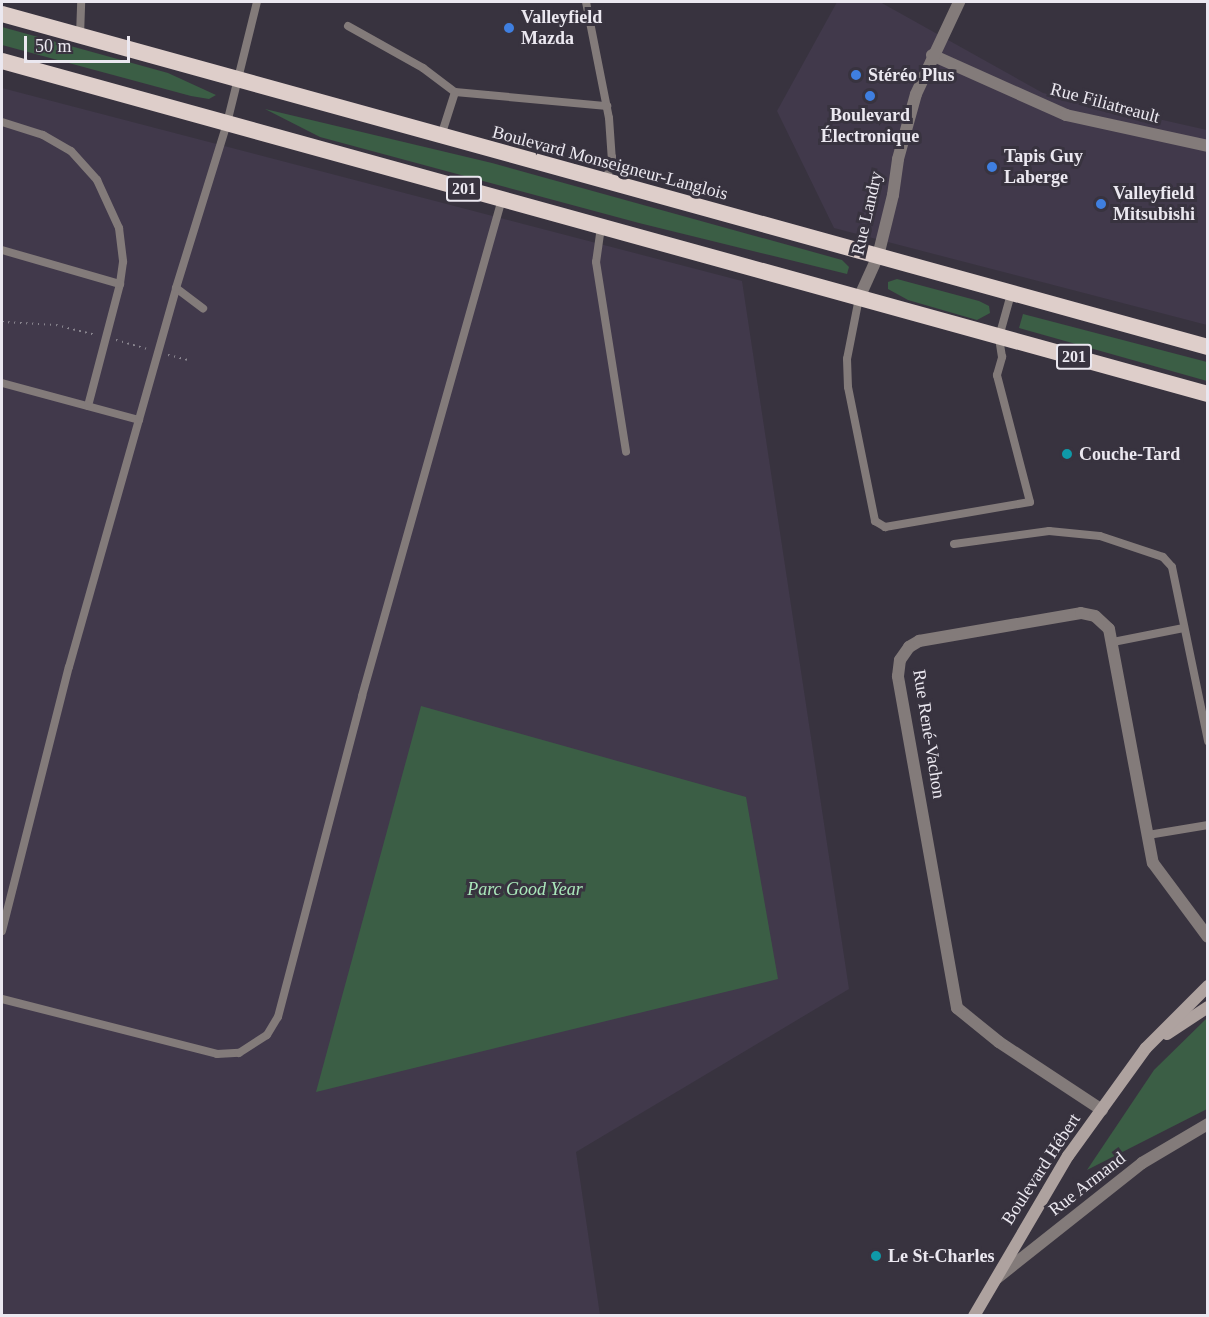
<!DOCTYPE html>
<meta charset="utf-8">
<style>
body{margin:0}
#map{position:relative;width:1209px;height:1317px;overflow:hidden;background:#38333f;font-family:"Times New Roman",serif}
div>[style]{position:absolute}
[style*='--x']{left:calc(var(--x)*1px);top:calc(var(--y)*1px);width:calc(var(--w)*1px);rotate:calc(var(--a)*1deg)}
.built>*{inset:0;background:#41394b}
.green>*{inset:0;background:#3b5e45}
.path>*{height:2px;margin-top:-1px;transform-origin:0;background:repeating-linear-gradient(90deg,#88848e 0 1.5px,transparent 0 6px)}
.service>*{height:8px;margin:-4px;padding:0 4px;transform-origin:4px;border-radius:4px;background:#837b7a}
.minor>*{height:12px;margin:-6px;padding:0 6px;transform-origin:6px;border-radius:6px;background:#837b7a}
.secondary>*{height:12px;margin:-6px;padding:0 6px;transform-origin:6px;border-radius:6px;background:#aea29f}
.trunk>*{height:16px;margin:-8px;padding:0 8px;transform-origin:8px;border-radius:8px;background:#dececa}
.dots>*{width:16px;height:16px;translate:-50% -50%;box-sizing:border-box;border:3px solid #38333f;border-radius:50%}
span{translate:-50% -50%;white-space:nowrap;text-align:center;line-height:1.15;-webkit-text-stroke:6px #38333f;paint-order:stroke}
.shield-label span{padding:2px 4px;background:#38333f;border:2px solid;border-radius:4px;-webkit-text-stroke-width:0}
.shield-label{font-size:16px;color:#ebe8f0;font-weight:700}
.poi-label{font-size:18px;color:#ebe8f0;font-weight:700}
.left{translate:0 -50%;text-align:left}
.street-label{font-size:18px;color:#ebe8f0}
.park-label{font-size:18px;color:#aae8bb;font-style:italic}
.frame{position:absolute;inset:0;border:3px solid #ebe8f0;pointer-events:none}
.scale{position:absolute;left:24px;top:36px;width:106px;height:27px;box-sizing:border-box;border:3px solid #ebe8f0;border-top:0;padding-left:8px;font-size:18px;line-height:21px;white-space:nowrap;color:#ebe8f0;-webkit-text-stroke:4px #38333f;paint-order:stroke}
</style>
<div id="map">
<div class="built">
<div style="clip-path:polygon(837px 2px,880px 2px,1043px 93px,1207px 130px,1207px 325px,834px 228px,777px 111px)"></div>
<div style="clip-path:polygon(2px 88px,742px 281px,849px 989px,576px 1152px,600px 1315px,2px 1315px)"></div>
</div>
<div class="green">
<div style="clip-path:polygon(2px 27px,168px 73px,216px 95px,209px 99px,191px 96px,2px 45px)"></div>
<div style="clip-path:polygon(265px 109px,492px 163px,842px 260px,849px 267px,847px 274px,639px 223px,320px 137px)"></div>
<div style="clip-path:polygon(897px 279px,979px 301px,989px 306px,990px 313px,977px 320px,908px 300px,888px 289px,888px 282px)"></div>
<div style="clip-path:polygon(1023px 314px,1207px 362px,1207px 381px,1019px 328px)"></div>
<div style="clip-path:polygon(421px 706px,746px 797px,778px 979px,316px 1092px)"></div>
<div style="clip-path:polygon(1207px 1018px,1207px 1109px,1087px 1170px,1154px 1070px)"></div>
</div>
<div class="path">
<div style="--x:2;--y:322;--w:54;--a:3.2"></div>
<div style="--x:56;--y:325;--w:41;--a:14"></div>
<div style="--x:116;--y:340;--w:33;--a:16"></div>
<div style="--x:168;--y:355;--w:21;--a:14"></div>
</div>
<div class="service">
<div style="--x:586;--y:2;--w:118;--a:78.8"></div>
<div style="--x:609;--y:118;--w:39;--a:86"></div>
<div style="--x:612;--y:157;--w:26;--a:103"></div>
<div style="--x:348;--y:26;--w:86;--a:29.2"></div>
<div style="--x:423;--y:68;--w:40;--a:37"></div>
<div style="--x:455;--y:92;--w:153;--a:5.3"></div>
<div style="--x:80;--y:36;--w:34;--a:-88"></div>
<div style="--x:2;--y:122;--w:43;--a:17.6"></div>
<div style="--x:43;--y:135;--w:32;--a:30"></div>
<div style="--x:71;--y:151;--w:39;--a:48"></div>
<div style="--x:97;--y:180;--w:53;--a:65.4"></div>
<div style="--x:119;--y:228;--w:34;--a:83"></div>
<div style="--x:123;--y:262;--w:22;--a:98"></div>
<div style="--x:120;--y:284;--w:126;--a:104.7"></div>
<div style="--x:441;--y:136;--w:46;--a:-72.3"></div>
<div style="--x:601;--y:227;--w:35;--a:98"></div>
<div style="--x:596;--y:262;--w:192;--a:81"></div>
<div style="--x:2;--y:250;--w:123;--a:16.1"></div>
<div style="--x:176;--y:288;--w:34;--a:37"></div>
<div style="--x:859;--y:298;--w:62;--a:101.1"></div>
<div style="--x:847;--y:359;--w:28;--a:88"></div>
<div style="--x:848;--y:387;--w:137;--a:78.6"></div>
<div style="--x:875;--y:521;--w:12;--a:31"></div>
<div style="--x:885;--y:527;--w:147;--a:-9.8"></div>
<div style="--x:1030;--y:502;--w:131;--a:-104.6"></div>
<div style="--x:997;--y:375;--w:19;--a:-74"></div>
<div style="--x:1002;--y:357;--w:20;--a:-99"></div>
<div style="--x:999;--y:337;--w:45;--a:-74.4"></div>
<div style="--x:2;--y:383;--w:142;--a:15.1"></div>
<div style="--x:954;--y:544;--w:96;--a:-7.8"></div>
<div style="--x:1049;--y:531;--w:51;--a:5.6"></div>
<div style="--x:1100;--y:536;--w:66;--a:18.4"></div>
<div style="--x:1163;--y:557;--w:13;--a:48"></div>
<div style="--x:1172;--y:567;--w:178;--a:78.3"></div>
<div style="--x:1113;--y:642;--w:72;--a:-11.2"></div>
<div style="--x:1148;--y:835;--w:61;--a:-9.5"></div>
<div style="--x:2;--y:931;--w:272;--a:-75.8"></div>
<div style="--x:69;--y:667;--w:394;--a:-74.2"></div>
<div style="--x:176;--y:288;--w:173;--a:-72.8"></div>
<div style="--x:227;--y:123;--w:125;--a:-76.1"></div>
<div style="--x:2;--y:999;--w:222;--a:14.3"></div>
<div style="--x:217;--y:1054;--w:22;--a:-3"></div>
<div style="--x:239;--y:1053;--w:33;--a:-33"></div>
<div style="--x:267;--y:1035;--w:21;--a:-59"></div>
<div style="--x:278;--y:1017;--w:332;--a:-75.3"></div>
<div style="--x:362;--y:696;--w:516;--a:-74.27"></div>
</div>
<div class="minor">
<div style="--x:932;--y:55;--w:147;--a:24.1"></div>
<div style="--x:1066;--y:115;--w:145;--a:12.3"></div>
<div style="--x:859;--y:298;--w:46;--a:-65.7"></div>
<div style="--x:878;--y:256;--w:63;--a:-76.2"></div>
<div style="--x:893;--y:195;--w:36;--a:-82"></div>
<div style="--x:898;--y:159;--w:67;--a:-74.5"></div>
<div style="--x:916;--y:94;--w:102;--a:-64.9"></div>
<div style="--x:1102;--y:1110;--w:123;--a:-146.6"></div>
<div style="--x:999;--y:1042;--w:54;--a:-141"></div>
<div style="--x:957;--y:1008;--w:337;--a:-100.1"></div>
<div style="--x:898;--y:676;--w:16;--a:-83"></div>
<div style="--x:900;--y:660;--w:16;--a:-55"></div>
<div style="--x:909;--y:647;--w:12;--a:-31"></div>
<div style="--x:919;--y:641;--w:164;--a:-9.8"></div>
<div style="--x:1081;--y:613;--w:14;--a:12"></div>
<div style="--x:1095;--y:616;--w:19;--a:43"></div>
<div style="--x:1109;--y:629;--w:238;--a:79.4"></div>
<div style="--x:1153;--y:863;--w:92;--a:53.4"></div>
<div style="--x:997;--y:1278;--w:185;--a:-38.4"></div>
<div style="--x:1142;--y:1163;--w:77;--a:-30.6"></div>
</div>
<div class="secondary">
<div style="--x:1167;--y:1034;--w:49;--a:-33.4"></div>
<div style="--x:974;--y:1316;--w:186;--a:-59.6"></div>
<div style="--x:1068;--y:1156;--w:133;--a:-54.2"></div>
<div style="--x:1146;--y:1048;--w:88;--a:-45"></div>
</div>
<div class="trunk">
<div style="--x:2;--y:14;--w:1251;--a:15.44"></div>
<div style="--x:2;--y:61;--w:1251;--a:15.44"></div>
</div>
<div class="dots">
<div style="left:509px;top:28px;background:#3f7fe0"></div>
<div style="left:856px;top:75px;background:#3f7fe0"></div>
<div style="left:870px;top:96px;background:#3f7fe0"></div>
<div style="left:992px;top:167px;background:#3f7fe0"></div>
<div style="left:1101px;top:204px;background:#3f7fe0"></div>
<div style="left:1067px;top:454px;background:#0f9aa8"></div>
<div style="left:876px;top:1256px;background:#0f9aa8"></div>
</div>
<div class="shield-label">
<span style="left:464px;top:189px">201</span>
<span style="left:1074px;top:357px">201</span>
</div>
<div class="poi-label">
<span class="left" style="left:521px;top:28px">Valleyfield<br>Mazda</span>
<span class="left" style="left:868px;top:75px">Stéréo Plus</span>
<span style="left:870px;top:126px">Boulevard<br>Électronique</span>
<span class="left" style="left:1004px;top:167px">Tapis Guy<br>Laberge</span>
<span class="left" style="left:1113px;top:204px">Valleyfield<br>Mitsubishi</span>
<span class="left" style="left:1079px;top:454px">Couche-Tard</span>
<span class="left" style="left:888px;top:1256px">Le St-Charles</span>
</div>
<div class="street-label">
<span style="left:1105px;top:103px;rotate:15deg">Rue Filiatreault</span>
<span style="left:610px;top:163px;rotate:15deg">Boulevard Monseigneur-Langlois</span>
<span style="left:867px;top:213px;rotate:-77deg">Rue Landry</span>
<span style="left:929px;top:734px;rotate:81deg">Rue René-Vachon</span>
<span style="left:1041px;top:1169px;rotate:-57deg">Boulevard Hébert</span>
<span style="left:1087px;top:1184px;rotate:-38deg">Rue Armand</span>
</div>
<div class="park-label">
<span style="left:525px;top:889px">Parc Good Year</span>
</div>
<div class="frame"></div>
<div class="scale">50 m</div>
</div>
